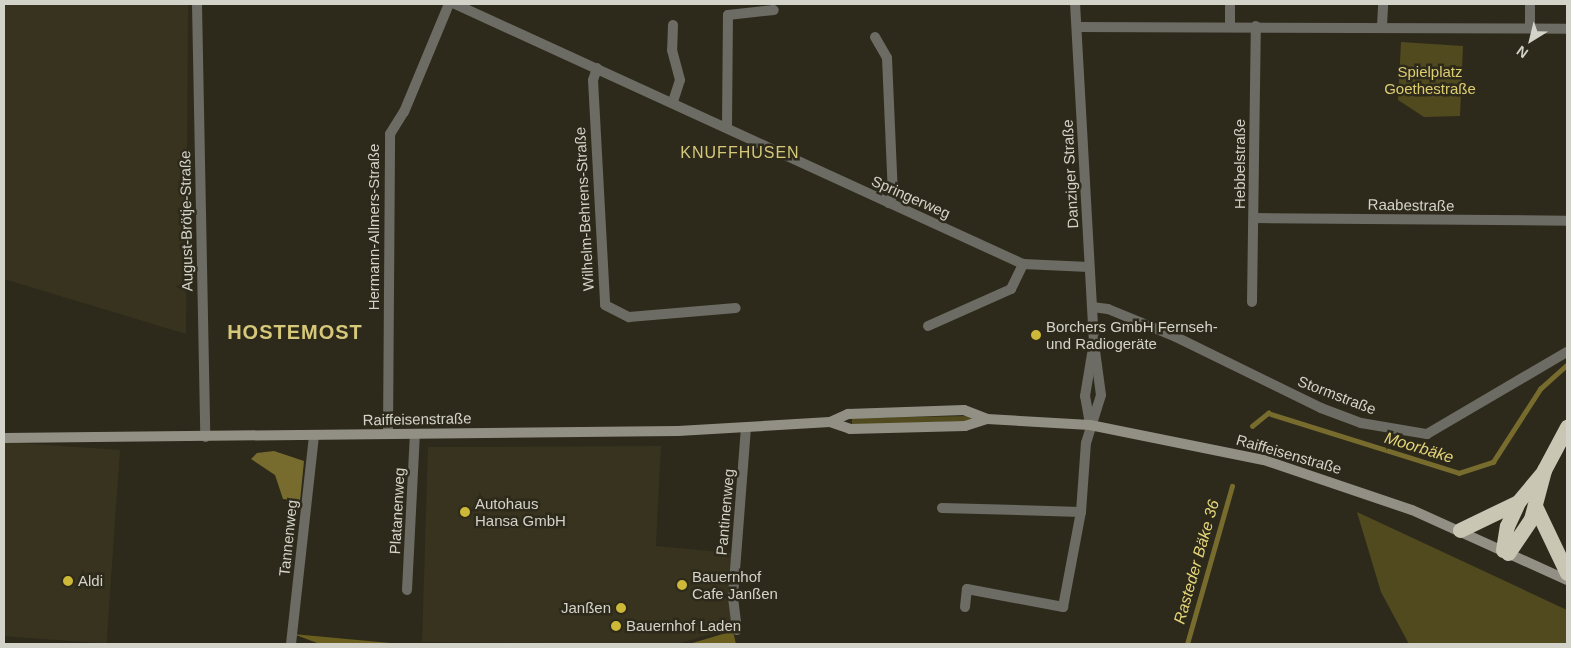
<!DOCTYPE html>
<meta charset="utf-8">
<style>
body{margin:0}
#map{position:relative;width:1571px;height:648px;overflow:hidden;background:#2d2a1b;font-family:Arial,sans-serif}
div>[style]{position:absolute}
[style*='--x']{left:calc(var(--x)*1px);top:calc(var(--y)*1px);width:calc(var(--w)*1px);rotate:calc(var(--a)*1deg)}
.built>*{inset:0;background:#37331e;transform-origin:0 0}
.green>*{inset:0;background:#514a1e}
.forest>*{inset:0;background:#6a5f1e}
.water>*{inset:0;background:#776c2d}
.stream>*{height:4.5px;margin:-2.25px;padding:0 2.25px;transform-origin:2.25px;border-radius:2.25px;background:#776c2d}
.street>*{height:10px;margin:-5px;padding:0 5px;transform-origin:5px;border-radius:5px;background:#6c6b64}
.secondary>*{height:10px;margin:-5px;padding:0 5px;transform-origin:5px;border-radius:5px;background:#929084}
.highway>*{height:15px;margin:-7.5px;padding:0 7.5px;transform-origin:7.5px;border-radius:7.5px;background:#c9c6b4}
.dots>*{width:14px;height:14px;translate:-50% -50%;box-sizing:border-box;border:2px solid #2d2a1b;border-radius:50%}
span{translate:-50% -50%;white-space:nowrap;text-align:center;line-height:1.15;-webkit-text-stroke:5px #2d2a1b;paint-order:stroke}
.park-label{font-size:15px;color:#ddcd71}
.street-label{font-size:15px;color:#d4d3c9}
.poi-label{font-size:15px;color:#d4d3c9}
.left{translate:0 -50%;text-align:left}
.right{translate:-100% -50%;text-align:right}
.neighbourhood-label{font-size:16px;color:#d6c87a;letter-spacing:1px}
.water-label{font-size:16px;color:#e5d579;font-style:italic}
.district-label{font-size:20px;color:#d6c87a;font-weight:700;letter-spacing:1px}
.frame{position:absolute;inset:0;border:5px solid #d4d3c9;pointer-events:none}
.north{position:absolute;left:1506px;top:15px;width:50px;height:50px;-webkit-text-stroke:4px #2d2a1b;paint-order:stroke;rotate:216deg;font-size:14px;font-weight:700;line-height:20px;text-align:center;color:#d4d3c9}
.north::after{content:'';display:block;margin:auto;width:18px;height:22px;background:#d4d3c9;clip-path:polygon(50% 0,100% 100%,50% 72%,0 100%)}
</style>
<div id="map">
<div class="built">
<div style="clip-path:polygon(4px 4px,188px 4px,186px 334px,4px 279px)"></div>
<div style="clip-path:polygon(661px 446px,656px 546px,733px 553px,733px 628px,676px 644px,422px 642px,428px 447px)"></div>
<div style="left:120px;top:450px;width:194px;height:116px;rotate:94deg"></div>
</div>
<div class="green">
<div style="clip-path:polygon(1401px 42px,1463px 46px,1460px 116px,1424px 117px,1398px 100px)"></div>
<div style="clip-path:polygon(973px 416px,976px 418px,971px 421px,852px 425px,852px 418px)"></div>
<div style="clip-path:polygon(1357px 512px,1567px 610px,1567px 644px,1409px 644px,1381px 592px)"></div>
</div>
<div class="forest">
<div style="clip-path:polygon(733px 631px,736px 644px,689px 644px)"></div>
<div style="clip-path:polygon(293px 634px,401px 644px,320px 644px)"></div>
</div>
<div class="water">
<div style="clip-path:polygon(274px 451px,304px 461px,300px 501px,283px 499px,275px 475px,251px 459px,257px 453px)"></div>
</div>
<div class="stream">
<div style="--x:1252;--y:426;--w:21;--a:-39"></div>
<div style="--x:1268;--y:413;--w:200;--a:17.4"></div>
<div style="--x:1459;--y:473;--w:36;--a:-18"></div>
<div style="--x:1493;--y:462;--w:87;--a:-57.2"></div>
<div style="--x:1540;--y:389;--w:36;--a:-42"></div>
<div style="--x:1187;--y:644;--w:164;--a:-74.1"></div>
</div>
<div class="street">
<div style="--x:197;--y:4;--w:433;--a:88.9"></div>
<div style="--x:455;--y:4;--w:625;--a:24.6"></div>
<div style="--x:1023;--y:264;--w:66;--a:2.6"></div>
<div style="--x:673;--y:25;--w:25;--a:92"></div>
<div style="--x:672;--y:50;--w:31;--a:75"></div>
<div style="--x:680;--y:80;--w:23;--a:108"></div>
<div style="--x:1230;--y:25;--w:21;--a:-90"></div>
<div style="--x:1382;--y:26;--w:22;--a:-87"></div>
<div style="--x:1077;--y:27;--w:490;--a:0.2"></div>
<div style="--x:1530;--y:28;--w:24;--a:-90"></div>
<div style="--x:875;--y:37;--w:24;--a:60"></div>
<div style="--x:887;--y:58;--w:136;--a:87.5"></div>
<div style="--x:893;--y:194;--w:10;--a:114"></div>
<div style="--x:597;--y:68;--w:13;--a:108"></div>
<div style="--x:593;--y:80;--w:225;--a:86.9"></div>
<div style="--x:605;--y:305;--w:27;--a:27"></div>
<div style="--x:629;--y:317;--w:107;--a:-4.8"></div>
<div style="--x:727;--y:126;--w:111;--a:-89.5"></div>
<div style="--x:728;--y:15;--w:46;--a:-6.2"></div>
<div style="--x:1254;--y:218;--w:313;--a:0.5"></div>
<div style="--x:1252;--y:302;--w:276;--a:-89.2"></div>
<div style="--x:1092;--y:307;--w:16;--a:7"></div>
<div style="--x:1108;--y:309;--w:74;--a:22.4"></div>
<div style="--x:1176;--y:337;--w:161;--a:26.1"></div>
<div style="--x:1321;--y:408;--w:43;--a:20.6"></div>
<div style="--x:1361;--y:423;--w:67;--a:9.5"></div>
<div style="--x:1427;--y:434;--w:162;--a:-30.4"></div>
<div style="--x:928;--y:326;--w:91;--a:-24"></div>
<div style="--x:1011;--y:289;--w:28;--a:-64"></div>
<div style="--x:1090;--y:424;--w:28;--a:-100"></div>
<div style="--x:1085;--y:396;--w:43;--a:-80.5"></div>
<div style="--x:388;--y:434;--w:300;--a:-89.6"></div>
<div style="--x:390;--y:134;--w:26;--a:-58"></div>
<div style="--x:404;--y:112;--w:117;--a:-67.4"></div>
<div style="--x:942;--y:508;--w:139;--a:1.6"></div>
<div style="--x:407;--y:590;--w:156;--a:-87.1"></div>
<div style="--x:965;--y:607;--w:18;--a:-84"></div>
<div style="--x:967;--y:589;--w:98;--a:10.6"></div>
<div style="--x:1063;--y:607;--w:97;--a:-79.3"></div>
<div style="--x:1081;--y:512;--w:69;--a:-85.9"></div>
<div style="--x:1086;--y:443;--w:50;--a:-72.6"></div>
<div style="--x:1101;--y:395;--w:52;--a:-97.7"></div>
<div style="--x:1094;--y:343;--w:340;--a:-93.2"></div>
<div style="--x:737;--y:630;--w:34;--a:-97"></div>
<div style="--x:733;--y:596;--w:169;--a:-85.6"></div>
<div style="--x:291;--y:644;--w:209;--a:-83.7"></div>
</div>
<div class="secondary">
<div style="--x:830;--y:422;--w:21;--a:19"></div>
<div style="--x:850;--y:429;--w:115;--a:-1.5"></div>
<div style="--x:965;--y:426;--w:23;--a:-18"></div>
<div style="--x:4;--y:438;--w:674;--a:-0.6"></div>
<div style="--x:678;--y:431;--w:152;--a:-3.4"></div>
<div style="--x:830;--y:422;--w:20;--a:-24"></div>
<div style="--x:848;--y:414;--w:116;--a:-2"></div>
<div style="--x:964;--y:410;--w:25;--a:21"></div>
<div style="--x:987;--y:419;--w:103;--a:3.3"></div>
<div style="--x:1090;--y:425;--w:177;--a:11.4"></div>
<div style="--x:1264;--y:460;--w:156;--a:18.7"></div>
<div style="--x:1412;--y:510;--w:170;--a:24.3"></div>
</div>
<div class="highway">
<div style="--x:1536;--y:508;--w:72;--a:64.5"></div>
<div style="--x:1460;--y:530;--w:64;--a:-25.8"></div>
<div style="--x:1503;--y:550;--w:24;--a:-81"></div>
<div style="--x:1507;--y:526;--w:26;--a:-65"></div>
<div style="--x:1518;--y:502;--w:38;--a:-50"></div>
<div style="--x:1508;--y:553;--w:41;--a:-55.9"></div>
<div style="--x:1531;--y:519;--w:51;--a:-75.1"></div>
<div style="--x:1544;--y:470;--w:49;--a:-61.9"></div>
</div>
<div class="dots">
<div style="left:1036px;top:335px;background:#ceb837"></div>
<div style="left:465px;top:512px;background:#ceb837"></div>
<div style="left:68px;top:581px;background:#ceb837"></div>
<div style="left:682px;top:585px;background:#ceb837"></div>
<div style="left:621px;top:608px;background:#ceb837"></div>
<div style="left:616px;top:626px;background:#ceb837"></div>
</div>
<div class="park-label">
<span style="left:1430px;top:80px">Spielplatz<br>Goethestraße</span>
</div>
<div class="street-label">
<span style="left:1240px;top:164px;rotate:-90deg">Hebbelstraße</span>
<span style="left:1070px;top:174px;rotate:-93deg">Danziger Straße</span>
<span style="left:911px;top:197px;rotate:24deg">Springerweg</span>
<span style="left:1411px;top:205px;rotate:1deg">Raabestraße</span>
<span style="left:584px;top:209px;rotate:-93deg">Wilhelm-Behrens-Straße</span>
<span style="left:186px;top:221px;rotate:-91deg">August-Brötje-Straße</span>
<span style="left:374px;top:227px;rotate:-90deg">Hermann-Allmers-Straße</span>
<span style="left:1337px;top:395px;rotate:21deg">Stormstraße</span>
<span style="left:417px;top:419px;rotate:-1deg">Raiffeisenstraße</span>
<span style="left:1289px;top:454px;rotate:16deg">Raiffeisenstraße</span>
<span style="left:397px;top:511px;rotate:-87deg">Platanenweg</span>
<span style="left:725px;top:512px;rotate:-85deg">Pantinenweg</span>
<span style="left:288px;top:538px;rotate:-84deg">Tannenweg</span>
</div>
<div class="poi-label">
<span class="left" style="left:1046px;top:335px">Borchers GmbH Fernseh-<br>und Radiogeräte</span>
<span class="left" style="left:475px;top:512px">Autohaus<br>Hansa GmbH</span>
<span class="left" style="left:692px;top:585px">Bauernhof<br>Cafe Janßen</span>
<span class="left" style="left:78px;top:581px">Aldi</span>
<span class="right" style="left:611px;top:608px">Janßen</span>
<span class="left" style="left:626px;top:626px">Bauernhof Laden</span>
</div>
<div class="neighbourhood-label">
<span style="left:740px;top:153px">KNUFFHUSEN</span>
</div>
<div class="water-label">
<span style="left:1419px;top:448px;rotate:17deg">Moorbäke</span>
<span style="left:1197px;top:562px;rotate:-74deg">Rasteder Bäke 36</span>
</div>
<div class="district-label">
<span style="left:295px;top:332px">HOSTEMOST</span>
</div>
<div class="frame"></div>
<div class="north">N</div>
</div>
